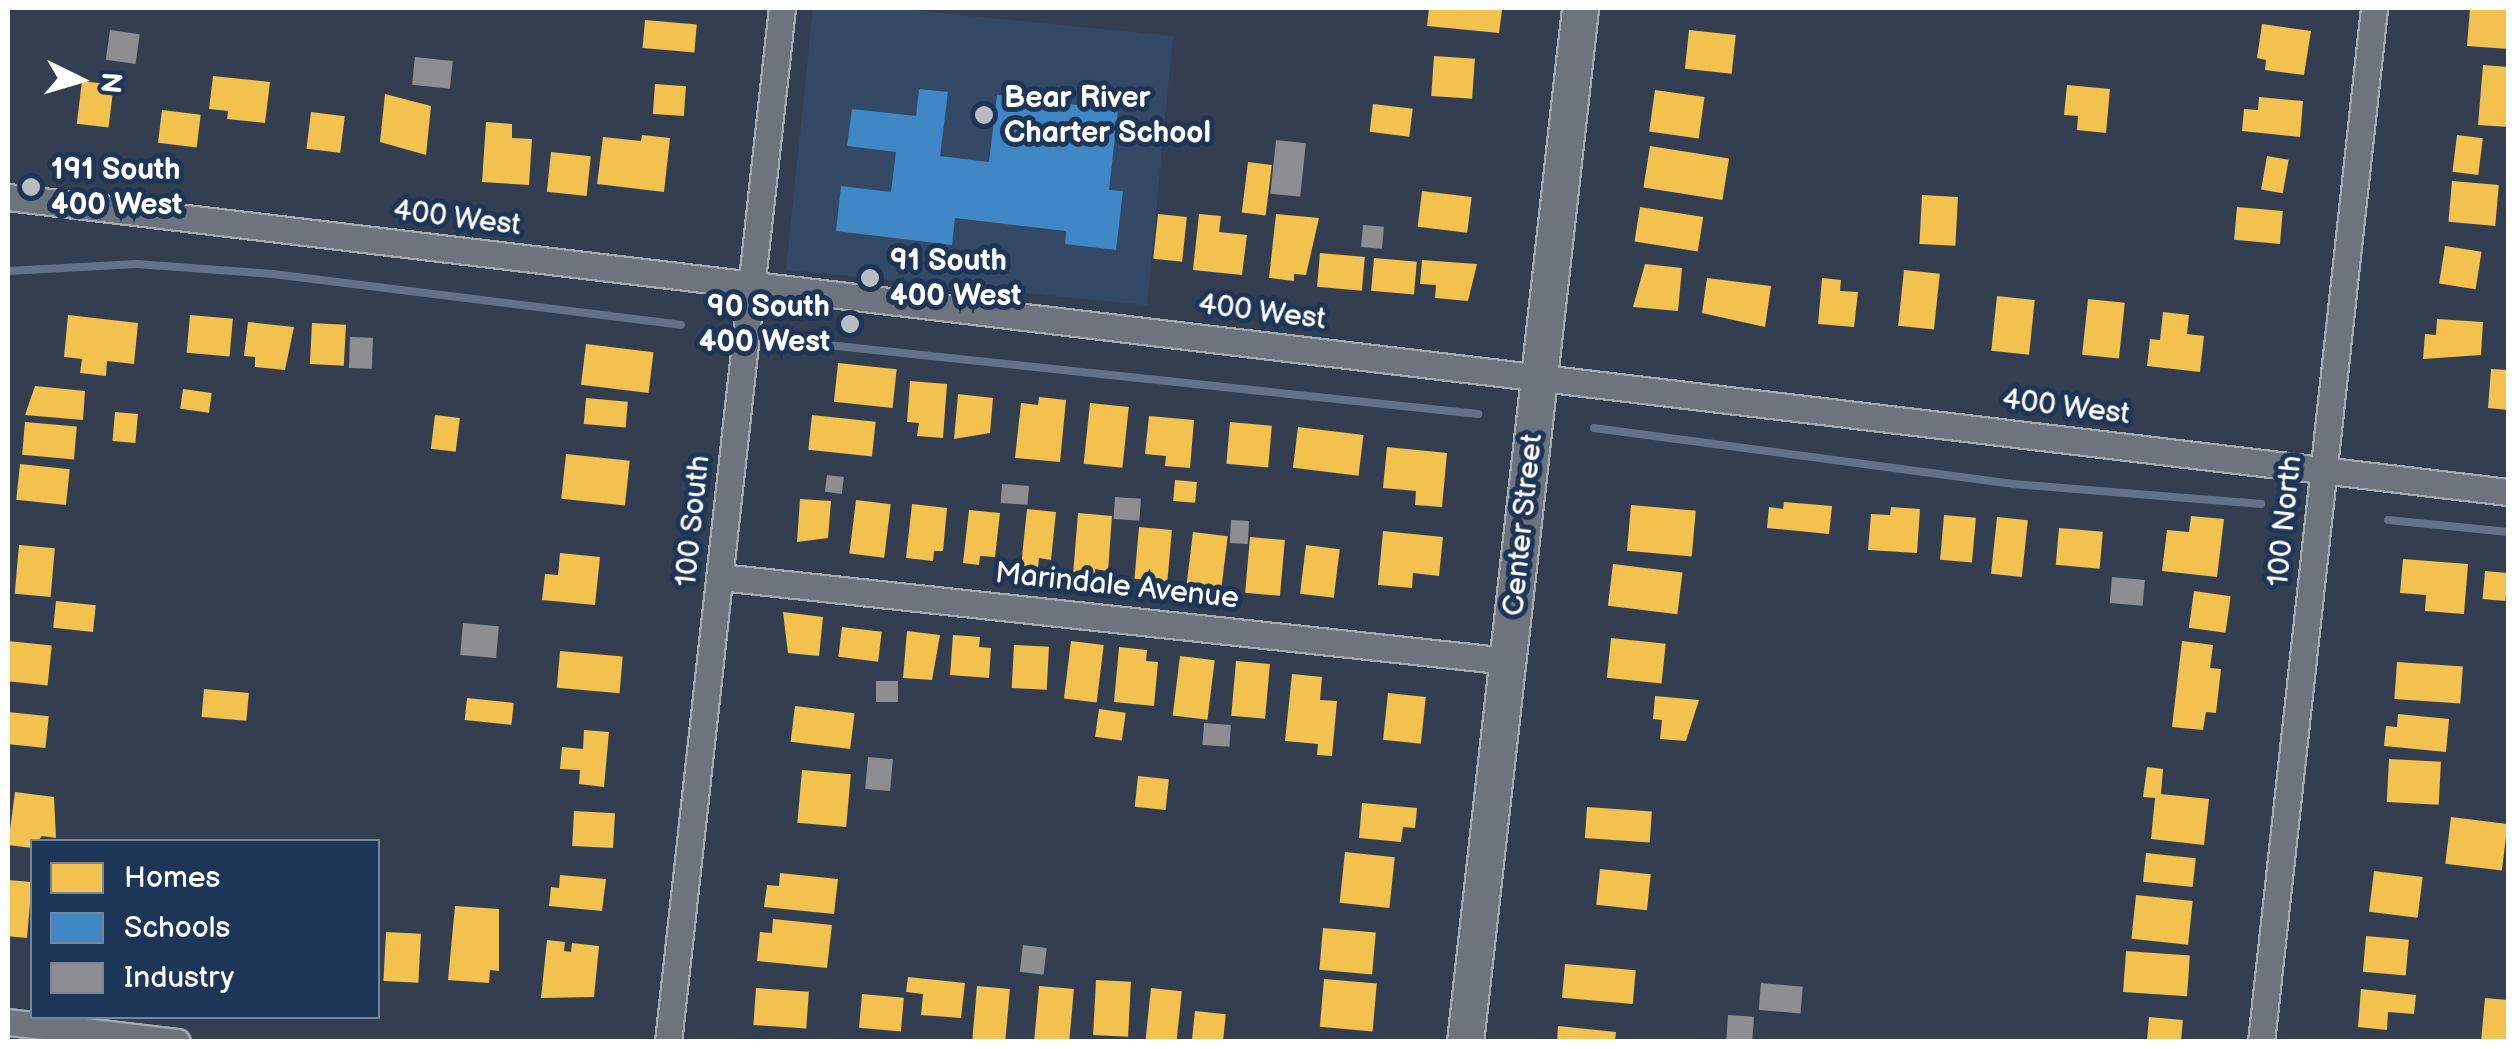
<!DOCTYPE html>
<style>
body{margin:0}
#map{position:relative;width:2516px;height:1049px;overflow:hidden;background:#333f51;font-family:"Balsamiq Sans",sans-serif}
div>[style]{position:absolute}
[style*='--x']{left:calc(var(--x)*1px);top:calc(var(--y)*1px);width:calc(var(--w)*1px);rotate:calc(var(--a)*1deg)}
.built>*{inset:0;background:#344965}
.homes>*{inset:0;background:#f2c14e;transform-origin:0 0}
.schools>*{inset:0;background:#3f88c5}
.industry>*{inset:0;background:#8d8d92;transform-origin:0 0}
.stream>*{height:8px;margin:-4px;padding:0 4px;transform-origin:4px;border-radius:4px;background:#627389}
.roads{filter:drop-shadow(2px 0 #a3a9b1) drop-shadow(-2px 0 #a3a9b1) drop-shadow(0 2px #a3a9b1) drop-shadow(0 -2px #a3a9b1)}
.street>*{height:25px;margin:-12.5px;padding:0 12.5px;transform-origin:12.5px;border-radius:12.5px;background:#6e747e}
.secondary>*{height:35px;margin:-17.5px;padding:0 17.5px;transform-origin:17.5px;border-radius:17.5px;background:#6e747e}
.dots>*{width:28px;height:28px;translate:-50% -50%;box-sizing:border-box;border:5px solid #1d3557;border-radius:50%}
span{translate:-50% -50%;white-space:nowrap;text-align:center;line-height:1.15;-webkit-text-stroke:10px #1d3557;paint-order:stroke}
.poi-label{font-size:30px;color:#fff;font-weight:700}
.left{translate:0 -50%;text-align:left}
.right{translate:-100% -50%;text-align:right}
.street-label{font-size:30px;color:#fff}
.frame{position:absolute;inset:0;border:10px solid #fff;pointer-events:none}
.legend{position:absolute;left:30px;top:839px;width:350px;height:180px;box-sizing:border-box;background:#1d3557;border:2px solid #77869a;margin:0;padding:12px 18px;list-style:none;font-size:30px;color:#fff}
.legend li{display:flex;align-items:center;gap:20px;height:50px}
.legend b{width:50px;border:2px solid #77869a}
.north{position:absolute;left:30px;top:30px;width:100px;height:100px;-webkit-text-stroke:8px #1d3557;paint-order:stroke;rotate:95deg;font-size:28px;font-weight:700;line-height:40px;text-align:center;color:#fff}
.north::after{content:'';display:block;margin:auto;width:35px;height:45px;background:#fff;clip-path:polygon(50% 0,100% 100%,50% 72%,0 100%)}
</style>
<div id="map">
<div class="built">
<div style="clip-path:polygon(813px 8px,890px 8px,1173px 36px,1147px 305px,786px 270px)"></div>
</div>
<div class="homes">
<div style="clip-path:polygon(1429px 8px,1502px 10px,1499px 33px,1427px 26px)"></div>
<div style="clip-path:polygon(2470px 8px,2508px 8px,2508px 49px,2467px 46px)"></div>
<div style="left:645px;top:20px;width:52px;height:28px;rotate:5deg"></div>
<div style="clip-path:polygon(2262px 24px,2311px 31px,2304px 75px,2265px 70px,2266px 60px,2257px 58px)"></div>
<div style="left:1689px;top:30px;width:47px;height:39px;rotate:6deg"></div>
<div style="left:1434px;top:56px;width:41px;height:40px;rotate:4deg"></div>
<div style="clip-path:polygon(2483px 65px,2508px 67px,2508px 127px,2478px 125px)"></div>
<div style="clip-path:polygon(213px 76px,270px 82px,265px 123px,227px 119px,228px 111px,209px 109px)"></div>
<div style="left:82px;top:81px;width:32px;height:43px;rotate:7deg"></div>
<div style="left:655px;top:84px;width:31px;height:30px;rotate:4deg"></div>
<div style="clip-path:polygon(2067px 85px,2110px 89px,2106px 133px,2077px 130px,2078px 116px,2064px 115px)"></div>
<div style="left:1655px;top:90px;width:50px;height:42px;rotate:8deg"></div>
<div style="clip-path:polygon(385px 94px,431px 106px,426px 155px,380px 142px)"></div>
<div style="clip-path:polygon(2259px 97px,2303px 101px,2300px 137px,2242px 131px,2244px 109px,2258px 110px)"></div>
<div style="left:1373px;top:104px;width:40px;height:28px;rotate:7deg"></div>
<div style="left:162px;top:110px;width:39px;height:33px;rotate:7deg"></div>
<div style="left:311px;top:112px;width:34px;height:37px;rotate:7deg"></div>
<div style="clip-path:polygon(486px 122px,512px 124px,512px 138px,532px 139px,529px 185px,482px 182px)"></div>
<div style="clip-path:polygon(642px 135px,670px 138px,664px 192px,597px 184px,603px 137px,641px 141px)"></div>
<div style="left:2457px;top:135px;width:26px;height:37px;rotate:7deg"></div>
<div style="left:1650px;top:146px;width:80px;height:42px;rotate:9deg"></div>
<div style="left:551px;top:152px;width:40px;height:40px;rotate:6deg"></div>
<div style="left:2267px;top:156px;width:22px;height:34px;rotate:10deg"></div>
<div style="left:1248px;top:162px;width:24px;height:51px;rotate:7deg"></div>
<div style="left:2452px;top:181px;width:47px;height:41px;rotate:5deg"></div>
<div style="left:1422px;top:191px;width:50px;height:36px;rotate:7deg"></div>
<div style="left:1922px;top:195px;width:36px;height:49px;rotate:3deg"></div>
<div style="left:1640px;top:207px;width:64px;height:35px;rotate:9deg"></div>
<div style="left:2237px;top:207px;width:46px;height:33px;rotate:5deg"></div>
<div style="left:1158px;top:214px;width:29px;height:45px;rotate:6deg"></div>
<div style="clip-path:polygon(1199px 214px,1221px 216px,1219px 232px,1247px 235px,1242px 275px,1193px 270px)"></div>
<div style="clip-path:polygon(1276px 214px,1319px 218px,1306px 275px,1294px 274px,1294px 281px,1269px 278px)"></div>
<div style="left:2445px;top:246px;width:37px;height:38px;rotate:9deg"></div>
<div style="left:1320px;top:253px;width:45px;height:34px;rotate:5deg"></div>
<div style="left:1374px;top:258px;width:43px;height:33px;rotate:5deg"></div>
<div style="clip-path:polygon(1422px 260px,1477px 264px,1468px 301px,1435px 298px,1436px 285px,1420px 284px)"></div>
<div style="clip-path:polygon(1645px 264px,1682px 268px,1678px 311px,1633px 307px)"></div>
<div style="left:1904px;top:270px;width:36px;height:56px;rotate:6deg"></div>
<div style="clip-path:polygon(1707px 278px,1771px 286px,1765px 327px,1702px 313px)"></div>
<div style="clip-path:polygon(1822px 278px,1841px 280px,1840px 291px,1858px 292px,1854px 327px,1818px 324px)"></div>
<div style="left:1997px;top:296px;width:38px;height:55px;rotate:6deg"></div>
<div style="left:2088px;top:299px;width:37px;height:56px;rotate:6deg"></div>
<div style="clip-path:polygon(2163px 312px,2189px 315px,2187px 334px,2204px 336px,2200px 372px,2147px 366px,2150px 339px,2160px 340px)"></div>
<div style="clip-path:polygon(68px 315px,138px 323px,134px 364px,107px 361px,106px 376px,80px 373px,82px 359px,64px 357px)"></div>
<div style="left:190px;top:315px;width:43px;height:38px;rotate:5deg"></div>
<div style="clip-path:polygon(2437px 319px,2483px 322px,2481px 355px,2423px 359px,2425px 334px,2436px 335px)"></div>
<div style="clip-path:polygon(248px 322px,294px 327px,285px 370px,255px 367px,255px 357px,244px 356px)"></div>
<div style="left:312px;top:323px;width:34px;height:41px;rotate:3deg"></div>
<div style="left:586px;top:344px;width:68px;height:41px;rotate:7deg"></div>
<div style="left:838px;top:363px;width:59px;height:39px;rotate:6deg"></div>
<div style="clip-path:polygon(2491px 369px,2508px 370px,2508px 410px,2488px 408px)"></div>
<div style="clip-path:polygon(910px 381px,947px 384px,943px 438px,917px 436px,919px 423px,907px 422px)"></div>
<div style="clip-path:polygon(35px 386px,85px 391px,83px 420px,25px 415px)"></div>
<div style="left:183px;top:389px;width:29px;height:20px;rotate:8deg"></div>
<div style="clip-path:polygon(958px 394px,993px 398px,990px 433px,954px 439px)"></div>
<div style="clip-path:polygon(1039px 397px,1066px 400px,1060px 462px,1015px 458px,1021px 403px,1038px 405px)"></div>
<div style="left:586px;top:398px;width:42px;height:26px;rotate:5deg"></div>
<div style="left:1090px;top:403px;width:39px;height:61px;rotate:6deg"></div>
<div style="left:115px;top:412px;width:23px;height:29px;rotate:5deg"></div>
<div style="left:435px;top:415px;width:25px;height:34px;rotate:7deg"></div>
<div style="left:812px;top:415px;width:64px;height:35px;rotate:6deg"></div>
<div style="clip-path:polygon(1149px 416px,1194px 420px,1190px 468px,1165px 466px,1166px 456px,1145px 454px)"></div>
<div style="left:25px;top:422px;width:52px;height:33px;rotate:5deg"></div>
<div style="left:1230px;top:422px;width:42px;height:42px;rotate:5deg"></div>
<div style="left:1298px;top:427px;width:66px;height:41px;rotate:7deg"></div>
<div style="clip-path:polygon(1387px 447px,1447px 453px,1442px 507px,1415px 505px,1416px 491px,1383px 488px)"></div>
<div style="left:566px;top:454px;width:64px;height:45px;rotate:6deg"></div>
<div style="left:20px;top:464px;width:50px;height:36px;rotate:6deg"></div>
<div style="left:1175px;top:480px;width:22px;height:21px;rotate:5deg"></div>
<div style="clip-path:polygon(800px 499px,831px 501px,828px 538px,797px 542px)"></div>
<div style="left:856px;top:500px;width:35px;height:54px;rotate:7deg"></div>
<div style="clip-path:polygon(1784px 502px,1832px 506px,1829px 534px,1767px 528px,1769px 507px,1783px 509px)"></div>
<div style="clip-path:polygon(912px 504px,947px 508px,943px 551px,934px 551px,933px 561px,906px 558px)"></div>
<div style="left:1631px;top:505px;width:65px;height:46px;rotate:5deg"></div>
<div style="clip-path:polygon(1891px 507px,1920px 509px,1917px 553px,1868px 550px,1871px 514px,1890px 515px)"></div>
<div style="clip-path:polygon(1027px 509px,1056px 512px,1051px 560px,1039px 558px,1038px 568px,1021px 566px)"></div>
<div style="clip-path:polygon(969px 510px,1000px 513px,995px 557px,980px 556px,979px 565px,963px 563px)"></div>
<div style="clip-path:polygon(1078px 513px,1112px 516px,1108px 571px,1095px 569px,1095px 577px,1073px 575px)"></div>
<div style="left:1944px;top:515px;width:32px;height:45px;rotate:5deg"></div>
<div style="clip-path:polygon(2191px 516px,2224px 519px,2217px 577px,2162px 571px,2167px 530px,2189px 532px)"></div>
<div style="left:1997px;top:517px;width:31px;height:57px;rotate:6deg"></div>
<div style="left:1139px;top:527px;width:33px;height:52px;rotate:5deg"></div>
<div style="left:2059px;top:528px;width:44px;height:37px;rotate:5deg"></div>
<div style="clip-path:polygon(1383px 531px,1443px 537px,1439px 576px,1413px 573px,1412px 588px,1378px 585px)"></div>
<div style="left:1193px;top:532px;width:35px;height:64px;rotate:7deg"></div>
<div style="left:1250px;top:537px;width:35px;height:56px;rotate:5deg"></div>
<div style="left:19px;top:545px;width:36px;height:49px;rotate:5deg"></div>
<div style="left:1306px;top:545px;width:34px;height:49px;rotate:7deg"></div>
<div style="clip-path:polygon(560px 553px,600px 557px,595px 605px,542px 600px,545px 574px,558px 575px)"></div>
<div style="clip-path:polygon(2403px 559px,2468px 564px,2464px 614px,2425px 611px,2426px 595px,2400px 593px)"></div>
<div style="left:1613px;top:564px;width:70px;height:42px;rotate:7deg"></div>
<div style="left:2485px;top:571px;width:23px;height:28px;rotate:5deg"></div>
<div style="left:2194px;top:591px;width:37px;height:37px;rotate:8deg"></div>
<div style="left:56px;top:601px;width:40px;height:27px;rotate:6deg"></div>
<div style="clip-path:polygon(783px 612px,823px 617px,819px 656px,788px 653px)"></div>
<div style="left:842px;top:627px;width:40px;height:30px;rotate:7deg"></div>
<div style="clip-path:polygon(907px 631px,940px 635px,932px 680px,903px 678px)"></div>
<div style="clip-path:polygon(953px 635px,980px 637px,979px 647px,991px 648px,989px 678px,950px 675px)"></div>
<div style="left:1611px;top:638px;width:55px;height:40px;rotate:6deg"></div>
<div style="left:8px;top:641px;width:44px;height:40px;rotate:6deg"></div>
<div style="left:1071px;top:641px;width:33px;height:58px;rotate:7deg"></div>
<div style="clip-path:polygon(2182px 641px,2213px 645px,2210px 668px,2221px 669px,2216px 713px,2206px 712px,2203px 730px,2172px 727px)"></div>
<div style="left:1014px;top:645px;width:35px;height:43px;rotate:3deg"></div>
<div style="clip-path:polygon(1119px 647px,1147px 650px,1146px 661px,1158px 662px,1154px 706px,1114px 702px)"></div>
<div style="left:560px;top:651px;width:63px;height:37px;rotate:5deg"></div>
<div style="left:1180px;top:656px;width:35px;height:60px;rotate:7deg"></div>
<div style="left:1236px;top:661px;width:34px;height:55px;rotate:5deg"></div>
<div style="left:2397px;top:662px;width:66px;height:37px;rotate:4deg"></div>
<div style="clip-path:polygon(1292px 674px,1322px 677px,1320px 700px,1337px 701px,1332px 756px,1317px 755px,1318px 744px,1285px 741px)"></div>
<div style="left:204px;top:689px;width:45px;height:28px;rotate:5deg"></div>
<div style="left:1388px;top:693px;width:38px;height:47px;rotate:6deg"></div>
<div style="clip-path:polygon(1655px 696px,1699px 700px,1686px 741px,1660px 739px,1662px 720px,1653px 719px)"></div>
<div style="left:467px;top:698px;width:47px;height:22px;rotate:6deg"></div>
<div style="left:795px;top:706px;width:60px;height:36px;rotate:7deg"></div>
<div style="left:1099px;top:709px;width:27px;height:28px;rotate:8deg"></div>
<div style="left:8px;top:712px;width:41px;height:32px;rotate:6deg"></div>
<div style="clip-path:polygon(2398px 714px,2449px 719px,2446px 752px,2384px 746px,2386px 726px,2397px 727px)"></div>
<div style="clip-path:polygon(584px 730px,609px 732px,604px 787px,579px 784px,580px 770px,560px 769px,562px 747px,583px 749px)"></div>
<div style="left:2389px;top:759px;width:52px;height:43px;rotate:3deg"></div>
<div style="clip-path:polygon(2147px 767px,2163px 769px,2161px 794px,2209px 799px,2204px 845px,2151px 839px,2155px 798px,2143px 797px)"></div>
<div style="left:802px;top:770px;width:49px;height:53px;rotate:5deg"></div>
<div style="left:1138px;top:776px;width:31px;height:31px;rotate:6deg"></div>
<div style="clip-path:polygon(15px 792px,54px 797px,56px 838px,42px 836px,32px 848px,8px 845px)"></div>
<div style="clip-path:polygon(1362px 803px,1417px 808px,1415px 828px,1403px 827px,1401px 842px,1359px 838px)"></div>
<div style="left:1587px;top:807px;width:65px;height:31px;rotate:4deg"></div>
<div style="left:574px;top:811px;width:41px;height:35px;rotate:3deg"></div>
<div style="left:2451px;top:817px;width:57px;height:47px;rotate:7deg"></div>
<div style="left:1345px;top:852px;width:50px;height:51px;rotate:6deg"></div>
<div style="left:2146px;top:853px;width:50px;height:29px;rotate:6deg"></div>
<div style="left:1600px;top:869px;width:51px;height:36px;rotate:6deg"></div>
<div style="left:2374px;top:871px;width:49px;height:41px;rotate:7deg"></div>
<div style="clip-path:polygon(780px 873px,838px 879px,834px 914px,764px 907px,767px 885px,779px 886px)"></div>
<div style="clip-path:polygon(560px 875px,606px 879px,602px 911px,549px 906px,551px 887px,559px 888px)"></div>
<div style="left:8px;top:880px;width:24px;height:56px;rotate:5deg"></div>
<div style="left:2136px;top:895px;width:57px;height:44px;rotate:6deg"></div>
<div style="clip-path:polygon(455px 906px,499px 909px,499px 971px,490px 970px,489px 983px,448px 980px)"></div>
<div style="clip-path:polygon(773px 919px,832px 925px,827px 968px,757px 961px,760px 932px,772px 933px)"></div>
<div style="left:1323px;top:928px;width:53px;height:42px;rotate:5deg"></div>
<div style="left:386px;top:932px;width:35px;height:49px;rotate:3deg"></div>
<div style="left:2366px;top:936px;width:43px;height:36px;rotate:5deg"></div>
<div style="clip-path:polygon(547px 940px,565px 942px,564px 951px,571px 952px,572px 943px,599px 946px,594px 997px,541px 998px)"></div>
<div style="left:2126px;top:951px;width:64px;height:41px;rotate:4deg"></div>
<div style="left:1565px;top:964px;width:71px;height:34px;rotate:5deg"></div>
<div style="clip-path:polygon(908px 977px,965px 983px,961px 1018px,921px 1015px,923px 994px,906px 992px)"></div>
<div style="left:1324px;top:979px;width:53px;height:48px;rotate:5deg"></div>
<div style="left:1096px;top:980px;width:35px;height:55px;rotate:3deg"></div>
<div style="left:977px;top:986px;width:33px;height:53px;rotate:5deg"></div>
<div style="left:1039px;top:986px;width:35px;height:56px;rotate:5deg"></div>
<div style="left:756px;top:988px;width:53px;height:37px;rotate:4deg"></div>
<div style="left:1151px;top:988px;width:31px;height:54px;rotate:6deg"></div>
<div style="clip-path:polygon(2361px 989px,2416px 995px,2414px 1014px,2388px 1012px,2387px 1030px,2358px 1027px)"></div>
<div style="left:862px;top:994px;width:42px;height:34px;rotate:5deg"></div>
<div style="clip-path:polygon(2485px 998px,2508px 1000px,2508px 1042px,2481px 1042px)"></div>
<div style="left:1195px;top:1011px;width:31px;height:31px;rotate:6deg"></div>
<div style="left:2149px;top:1017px;width:34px;height:25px;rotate:5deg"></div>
<div style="clip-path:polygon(1558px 1026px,1616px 1032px,1615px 1042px,1557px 1042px)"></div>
</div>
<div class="schools">
<div style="clip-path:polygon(919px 89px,948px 92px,940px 156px,989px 162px,997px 95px,1118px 110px,1109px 190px,1123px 191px,1116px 250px,1065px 244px,1066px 231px,955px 218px,952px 245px,836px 231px,841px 186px,891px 192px,896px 152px,847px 146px,852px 109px,916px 116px)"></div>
</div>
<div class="industry">
<div style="left:110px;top:30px;width:30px;height:30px;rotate:8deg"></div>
<div style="left:415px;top:57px;width:38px;height:28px;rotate:6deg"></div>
<div style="left:1276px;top:140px;width:30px;height:54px;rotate:6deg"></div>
<div style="left:1363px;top:225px;width:21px;height:22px;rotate:5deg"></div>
<div style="left:350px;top:337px;width:23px;height:31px;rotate:2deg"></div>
<div style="left:827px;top:475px;width:17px;height:17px;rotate:7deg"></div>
<div style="left:1002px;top:484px;width:27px;height:19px;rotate:4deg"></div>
<div style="left:1115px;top:497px;width:26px;height:22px;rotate:4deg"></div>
<div style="left:1231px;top:520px;width:18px;height:23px;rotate:3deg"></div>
<div style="left:2112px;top:577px;width:33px;height:26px;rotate:5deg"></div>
<div style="left:463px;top:623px;width:36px;height:32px;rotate:5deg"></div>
<div style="left:876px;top:681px;width:22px;height:21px"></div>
<div style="left:1204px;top:723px;width:27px;height:22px;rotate:4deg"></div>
<div style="left:868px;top:757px;width:25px;height:32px;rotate:5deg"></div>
<div style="left:1023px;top:945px;width:24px;height:27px;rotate:7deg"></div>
<div style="left:1761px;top:983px;width:42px;height:27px;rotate:5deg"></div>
<div style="left:1728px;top:1015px;width:26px;height:27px;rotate:4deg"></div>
</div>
<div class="stream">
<div style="--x:8;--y:271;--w:129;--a:-3.1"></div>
<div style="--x:137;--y:264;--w:136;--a:4.2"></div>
<div style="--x:273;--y:274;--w:411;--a:7.1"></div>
<div style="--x:818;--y:344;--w:664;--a:6.05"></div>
<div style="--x:1594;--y:428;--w:423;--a:7.6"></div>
<div style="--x:2013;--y:484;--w:249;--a:4.6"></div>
<div style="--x:2388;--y:520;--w:121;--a:5.7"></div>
</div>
<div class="roads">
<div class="street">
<div style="--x:8;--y:197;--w:2517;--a:6.73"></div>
<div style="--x:720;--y:577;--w:792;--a:6.08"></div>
<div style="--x:8;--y:1022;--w:170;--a:6.7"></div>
<div style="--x:668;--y:1042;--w:1040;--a:-83.71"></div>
<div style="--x:2261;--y:1042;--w:1040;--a:-83.76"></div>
</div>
<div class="secondary">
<div style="--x:1465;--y:1042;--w:1040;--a:-83.65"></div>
</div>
</div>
<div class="dots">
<div style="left:984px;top:115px;background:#b8bcc2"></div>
<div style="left:31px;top:187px;background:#b8bcc2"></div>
<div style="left:870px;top:278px;background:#b8bcc2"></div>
<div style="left:850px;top:324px;background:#b8bcc2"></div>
</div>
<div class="poi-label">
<span class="left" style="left:1004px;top:115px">Bear River<br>Charter School</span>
<span class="left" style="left:51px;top:187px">191 South<br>400 West</span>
<span class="left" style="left:890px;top:278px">91 South<br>400 West</span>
<span class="right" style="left:830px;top:324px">90 South<br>400 West</span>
</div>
<div class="street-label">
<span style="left:457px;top:218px;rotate:7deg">400 West</span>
<span style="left:1262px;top:312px;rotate:7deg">400 West</span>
<span style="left:2066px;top:407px;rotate:7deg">400 West</span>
<span style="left:693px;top:521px;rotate:-84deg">100 South</span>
<span style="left:2285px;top:521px;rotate:-84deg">100 North</span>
<span style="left:1523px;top:525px;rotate:-84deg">Center Street</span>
<span style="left:1117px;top:586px;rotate:6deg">Marindale Avenue</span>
</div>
<div class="frame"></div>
<ul class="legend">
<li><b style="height:28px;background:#f2c14e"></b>Homes</li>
<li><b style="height:28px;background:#3f88c5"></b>Schools</li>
<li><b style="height:28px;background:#8d8d92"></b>Industry</li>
</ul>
<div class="north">N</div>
</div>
